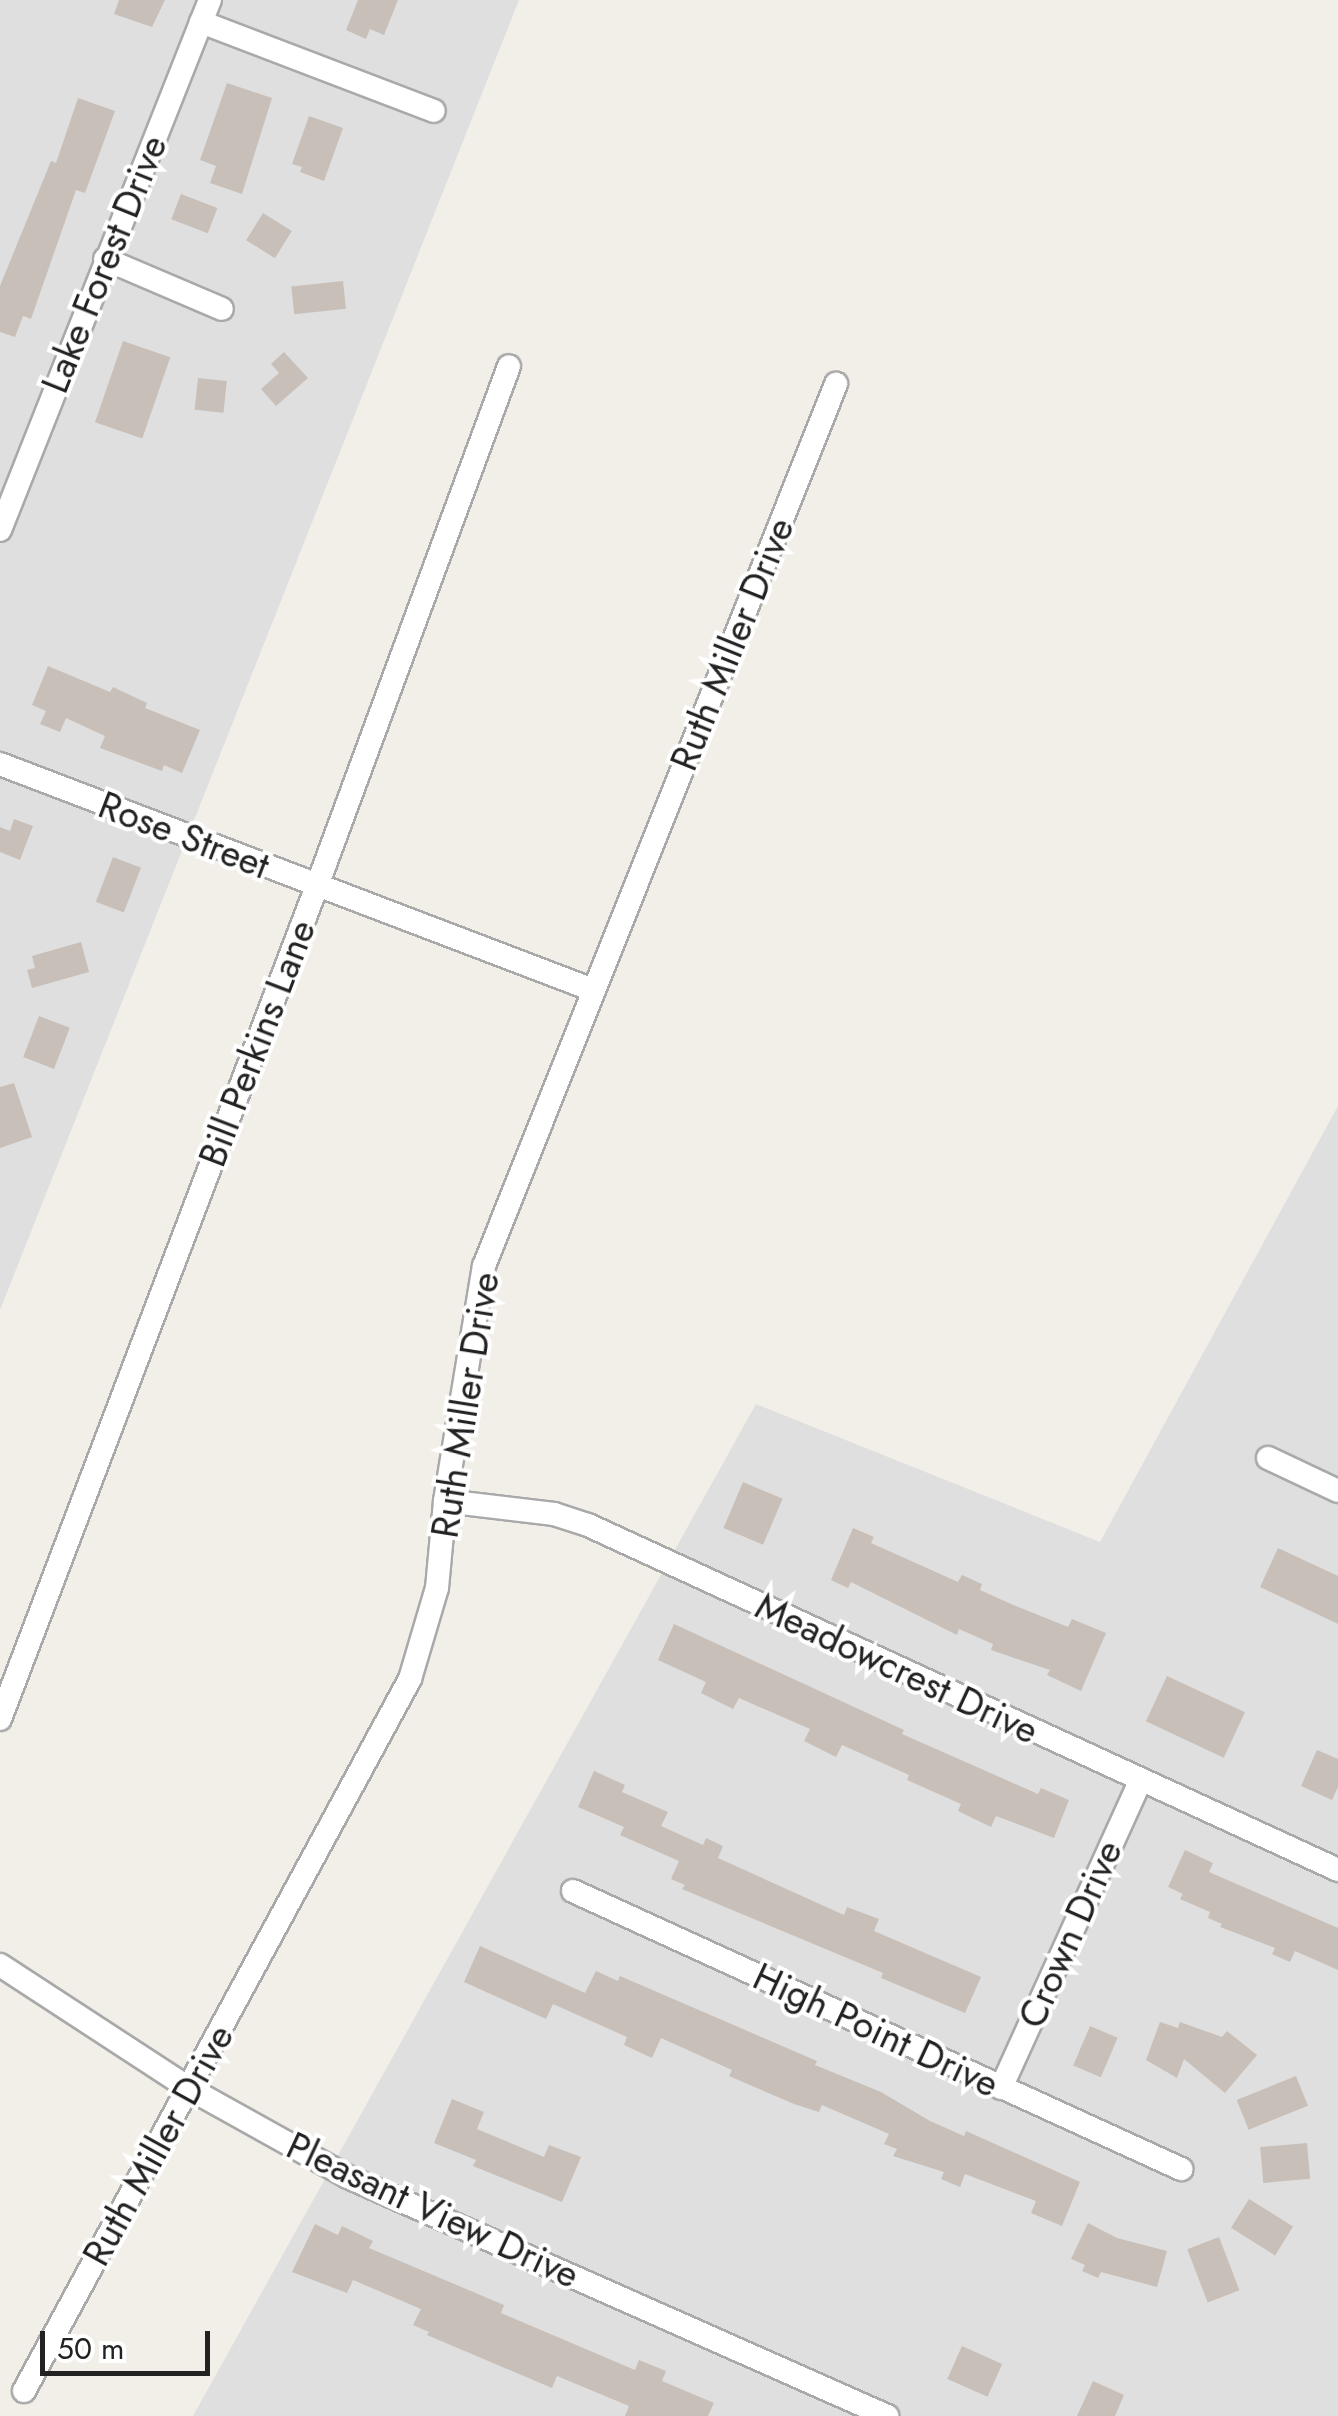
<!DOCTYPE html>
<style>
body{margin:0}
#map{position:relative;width:1338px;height:2416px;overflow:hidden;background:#f2efe9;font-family:Jost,sans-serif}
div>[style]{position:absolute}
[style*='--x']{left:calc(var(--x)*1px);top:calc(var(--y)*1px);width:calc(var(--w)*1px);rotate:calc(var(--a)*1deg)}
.residential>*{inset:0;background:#e0dfdf}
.building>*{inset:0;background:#c7bfb8;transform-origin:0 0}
.roads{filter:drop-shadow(2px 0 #a9a9a9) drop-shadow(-2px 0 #a9a9a9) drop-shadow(0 2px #a9a9a9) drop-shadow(0 -2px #a9a9a9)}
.minor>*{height:22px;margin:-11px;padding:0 11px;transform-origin:11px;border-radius:11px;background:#fff}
span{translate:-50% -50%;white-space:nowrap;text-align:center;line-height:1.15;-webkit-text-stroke:8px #fff;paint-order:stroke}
.street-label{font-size:38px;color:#222}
.scale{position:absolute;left:40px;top:2331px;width:170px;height:45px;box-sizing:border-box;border:5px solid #222;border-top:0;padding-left:12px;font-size:30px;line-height:35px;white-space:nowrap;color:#222;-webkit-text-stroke:8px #fff;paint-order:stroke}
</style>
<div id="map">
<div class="residential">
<div style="clip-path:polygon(0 0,519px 0,0 1310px)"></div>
<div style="clip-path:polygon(1338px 1106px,1338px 2416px,193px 2416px,756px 1404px,1100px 1542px)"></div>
</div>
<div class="building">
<div style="clip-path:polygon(119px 0,165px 0,152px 27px,114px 14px)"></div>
<div style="clip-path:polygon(358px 0,398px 0,384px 35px,370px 29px,366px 39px,346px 30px)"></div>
<div style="clip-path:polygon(227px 83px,272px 98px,242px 194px,210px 183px,216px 166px,200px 160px)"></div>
<div style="clip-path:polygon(78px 98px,115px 111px,85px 193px,76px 190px,31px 319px,23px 316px,15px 337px,0 332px,0 286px,51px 161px,56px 163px)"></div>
<div style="clip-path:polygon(309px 116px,343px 128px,324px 181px,300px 172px,302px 167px,292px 164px)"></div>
<div style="left:181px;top:194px;width:39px;height:27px;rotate:21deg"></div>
<div style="left:263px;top:213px;width:34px;height:32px;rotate:32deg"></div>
<div style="left:343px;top:281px;width:28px;height:52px;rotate:84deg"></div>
<div style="left:123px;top:341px;width:50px;height:86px;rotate:19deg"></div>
<div style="clip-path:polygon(284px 352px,308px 378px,276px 406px,261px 389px,279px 373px,271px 364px)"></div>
<div style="left:198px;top:378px;width:29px;height:32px;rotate:6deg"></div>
<div style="clip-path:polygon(48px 666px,110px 692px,113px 687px,147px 703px,145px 708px,200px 730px,182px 773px,164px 765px,162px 771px,100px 748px,105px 736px,66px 718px,60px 732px,40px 724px,46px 711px,32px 705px)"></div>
<div style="clip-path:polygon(14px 819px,33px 826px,20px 860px,0 852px,0 827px,10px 831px)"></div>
<div style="left:113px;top:857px;width:30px;height:48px;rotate:21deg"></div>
<div style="clip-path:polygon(81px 942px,89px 972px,32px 988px,27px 970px,35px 968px,32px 956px)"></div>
<div style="left:39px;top:1016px;width:33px;height:44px;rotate:21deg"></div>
<div style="clip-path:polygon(14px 1083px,32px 1137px,0 1148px,0 1087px)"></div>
<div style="left:743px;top:1482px;width:43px;height:50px;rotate:23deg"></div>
<div style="clip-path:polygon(853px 1528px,874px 1537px,871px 1543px,958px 1582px,962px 1575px,982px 1584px,980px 1590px,1011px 1604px,1068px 1627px,1072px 1619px,1106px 1633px,1081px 1691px,1047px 1675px,1050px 1670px,991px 1650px,993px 1644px,959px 1629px,957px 1635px,851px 1582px,848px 1588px,831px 1580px)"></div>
<div style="clip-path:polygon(1278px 1548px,1338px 1576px,1338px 1624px,1260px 1587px)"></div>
<div style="clip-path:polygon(674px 1624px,904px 1730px,902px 1734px,1038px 1794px,1041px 1788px,1069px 1800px,1054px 1838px,996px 1816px,991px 1827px,958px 1811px,961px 1804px,907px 1780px,909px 1775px,842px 1745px,836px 1757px,804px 1741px,810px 1729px,739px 1698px,733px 1709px,701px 1693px,706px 1682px,658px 1660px)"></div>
<div style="left:1167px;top:1676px;width:86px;height:50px;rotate:25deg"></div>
<div style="clip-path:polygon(1317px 1750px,1338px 1759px,1338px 1787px,1332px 1800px,1301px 1786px)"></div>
<div style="clip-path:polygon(594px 1771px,625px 1785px,622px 1792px,668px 1812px,661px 1826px,703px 1845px,706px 1838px,723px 1846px,718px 1858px,844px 1915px,847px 1907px,879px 1919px,874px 1931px,981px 1977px,965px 2013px,881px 1978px,883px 1973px,682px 1889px,685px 1885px,671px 1879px,679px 1861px,620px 1835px,624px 1827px,578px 1807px)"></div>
<div style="clip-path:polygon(1185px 1850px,1213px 1863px,1209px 1872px,1338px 1928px,1338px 1970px,1295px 1951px,1290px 1962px,1272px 1954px,1275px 1948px,1220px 1927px,1222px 1924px,1208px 1918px,1210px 1912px,1180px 1899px,1183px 1894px,1168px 1887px)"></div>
<div style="clip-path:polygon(480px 1946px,585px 1993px,596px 1971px,618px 1981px,620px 1976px,817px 2061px,815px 2065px,881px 2092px,930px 2121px,964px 2136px,966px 2131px,1080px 2182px,1062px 2226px,1031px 2213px,1036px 2201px,965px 2174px,960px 2187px,941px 2179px,944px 2172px,893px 2156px,897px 2149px,884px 2144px,889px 2134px,822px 2105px,819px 2112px,794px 2104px,729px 2076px,732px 2070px,661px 2038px,652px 2058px,624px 2045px,627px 2037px,553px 2004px,546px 2019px,464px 1982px)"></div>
<div style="clip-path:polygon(1160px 2022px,1178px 2028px,1180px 2022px,1222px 2037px,1227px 2031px,1257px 2055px,1225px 2093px,1184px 2059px,1177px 2078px,1146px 2060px)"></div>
<div style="left:1090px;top:2026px;width:30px;height:43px;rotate:23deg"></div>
<div style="left:1296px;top:2076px;width:32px;height:64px;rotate:68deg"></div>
<div style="clip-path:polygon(452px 2099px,484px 2112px,477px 2129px,544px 2157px,549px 2145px,581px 2157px,562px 2202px,473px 2166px,476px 2160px,434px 2143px)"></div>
<div style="left:1307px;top:2143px;width:36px;height:47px;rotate:85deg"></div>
<div style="left:1249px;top:2199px;width:52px;height:34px;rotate:32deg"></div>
<div style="clip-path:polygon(1088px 2223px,1117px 2238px,1167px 2251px,1157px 2287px,1101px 2272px,1098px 2278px,1082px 2271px,1085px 2265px,1071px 2259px)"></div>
<div style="clip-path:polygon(315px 2224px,338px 2235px,342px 2226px,373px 2241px,369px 2248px,504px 2305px,501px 2313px,635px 2370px,639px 2360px,666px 2371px,662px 2381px,714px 2403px,708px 2416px,625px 2416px,629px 2406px,557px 2376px,552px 2388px,427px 2335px,429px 2332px,413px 2325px,421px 2309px,353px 2280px,347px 2293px,292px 2272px)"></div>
<div style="left:1219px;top:2237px;width:57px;height:34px;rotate:69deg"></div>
<div style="left:962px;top:2346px;width:44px;height:36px;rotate:24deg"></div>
<div style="clip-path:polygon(1093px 2381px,1124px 2395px,1115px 2416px,1077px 2416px)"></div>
</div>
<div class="roads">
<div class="minor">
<div style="--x:201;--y:22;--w:249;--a:20.9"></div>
<div style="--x:105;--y:259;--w:127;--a:23.1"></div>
<div style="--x:0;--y:530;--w:570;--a:-68.39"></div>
<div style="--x:0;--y:764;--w:635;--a:20.86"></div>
<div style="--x:1268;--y:1458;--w:77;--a:25.2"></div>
<div style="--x:445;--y:1501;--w:110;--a:6.8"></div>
<div style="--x:554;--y:1514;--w:36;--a:18"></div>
<div style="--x:588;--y:1525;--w:826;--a:24.7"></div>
<div style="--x:0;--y:1719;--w:891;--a:-69.17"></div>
<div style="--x:317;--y:886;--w:554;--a:-69.73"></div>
<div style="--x:573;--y:1891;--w:669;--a:24.57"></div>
<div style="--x:0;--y:1965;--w:227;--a:33.1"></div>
<div style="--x:190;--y:2089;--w:181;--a:29.1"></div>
<div style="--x:348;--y:2177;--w:590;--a:23.91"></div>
<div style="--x:1001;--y:2088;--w:337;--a:-65.6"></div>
<div style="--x:24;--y:2391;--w:810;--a:-61.54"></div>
<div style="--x:410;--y:1679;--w:95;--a:-73.5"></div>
<div style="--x:437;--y:1588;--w:87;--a:-84.7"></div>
<div style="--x:445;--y:1501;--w:238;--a:-80.6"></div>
<div style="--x:484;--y:1266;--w:950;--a:-68.24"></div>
</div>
</div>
<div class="street-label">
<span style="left:104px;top:264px;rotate:-68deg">Lake Forest Drive</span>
<span style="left:732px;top:644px;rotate:-68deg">Ruth Miller Drive</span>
<span style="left:184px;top:835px;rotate:21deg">Rose Street</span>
<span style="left:257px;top:1043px;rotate:-69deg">Bill Perkins Lane</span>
<span style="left:465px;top:1405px;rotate:-81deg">Ruth Miller Drive</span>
<span style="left:897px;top:1668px;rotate:25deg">Meadowcrest Drive</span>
<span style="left:1070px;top:1934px;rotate:-66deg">Crown Drive</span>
<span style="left:876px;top:2030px;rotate:25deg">High Point Drive</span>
<span style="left:158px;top:2145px;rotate:-61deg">Ruth Miller Drive</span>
<span style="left:433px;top:2210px;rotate:25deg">Pleasant View Drive</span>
</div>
<div class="scale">50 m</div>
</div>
